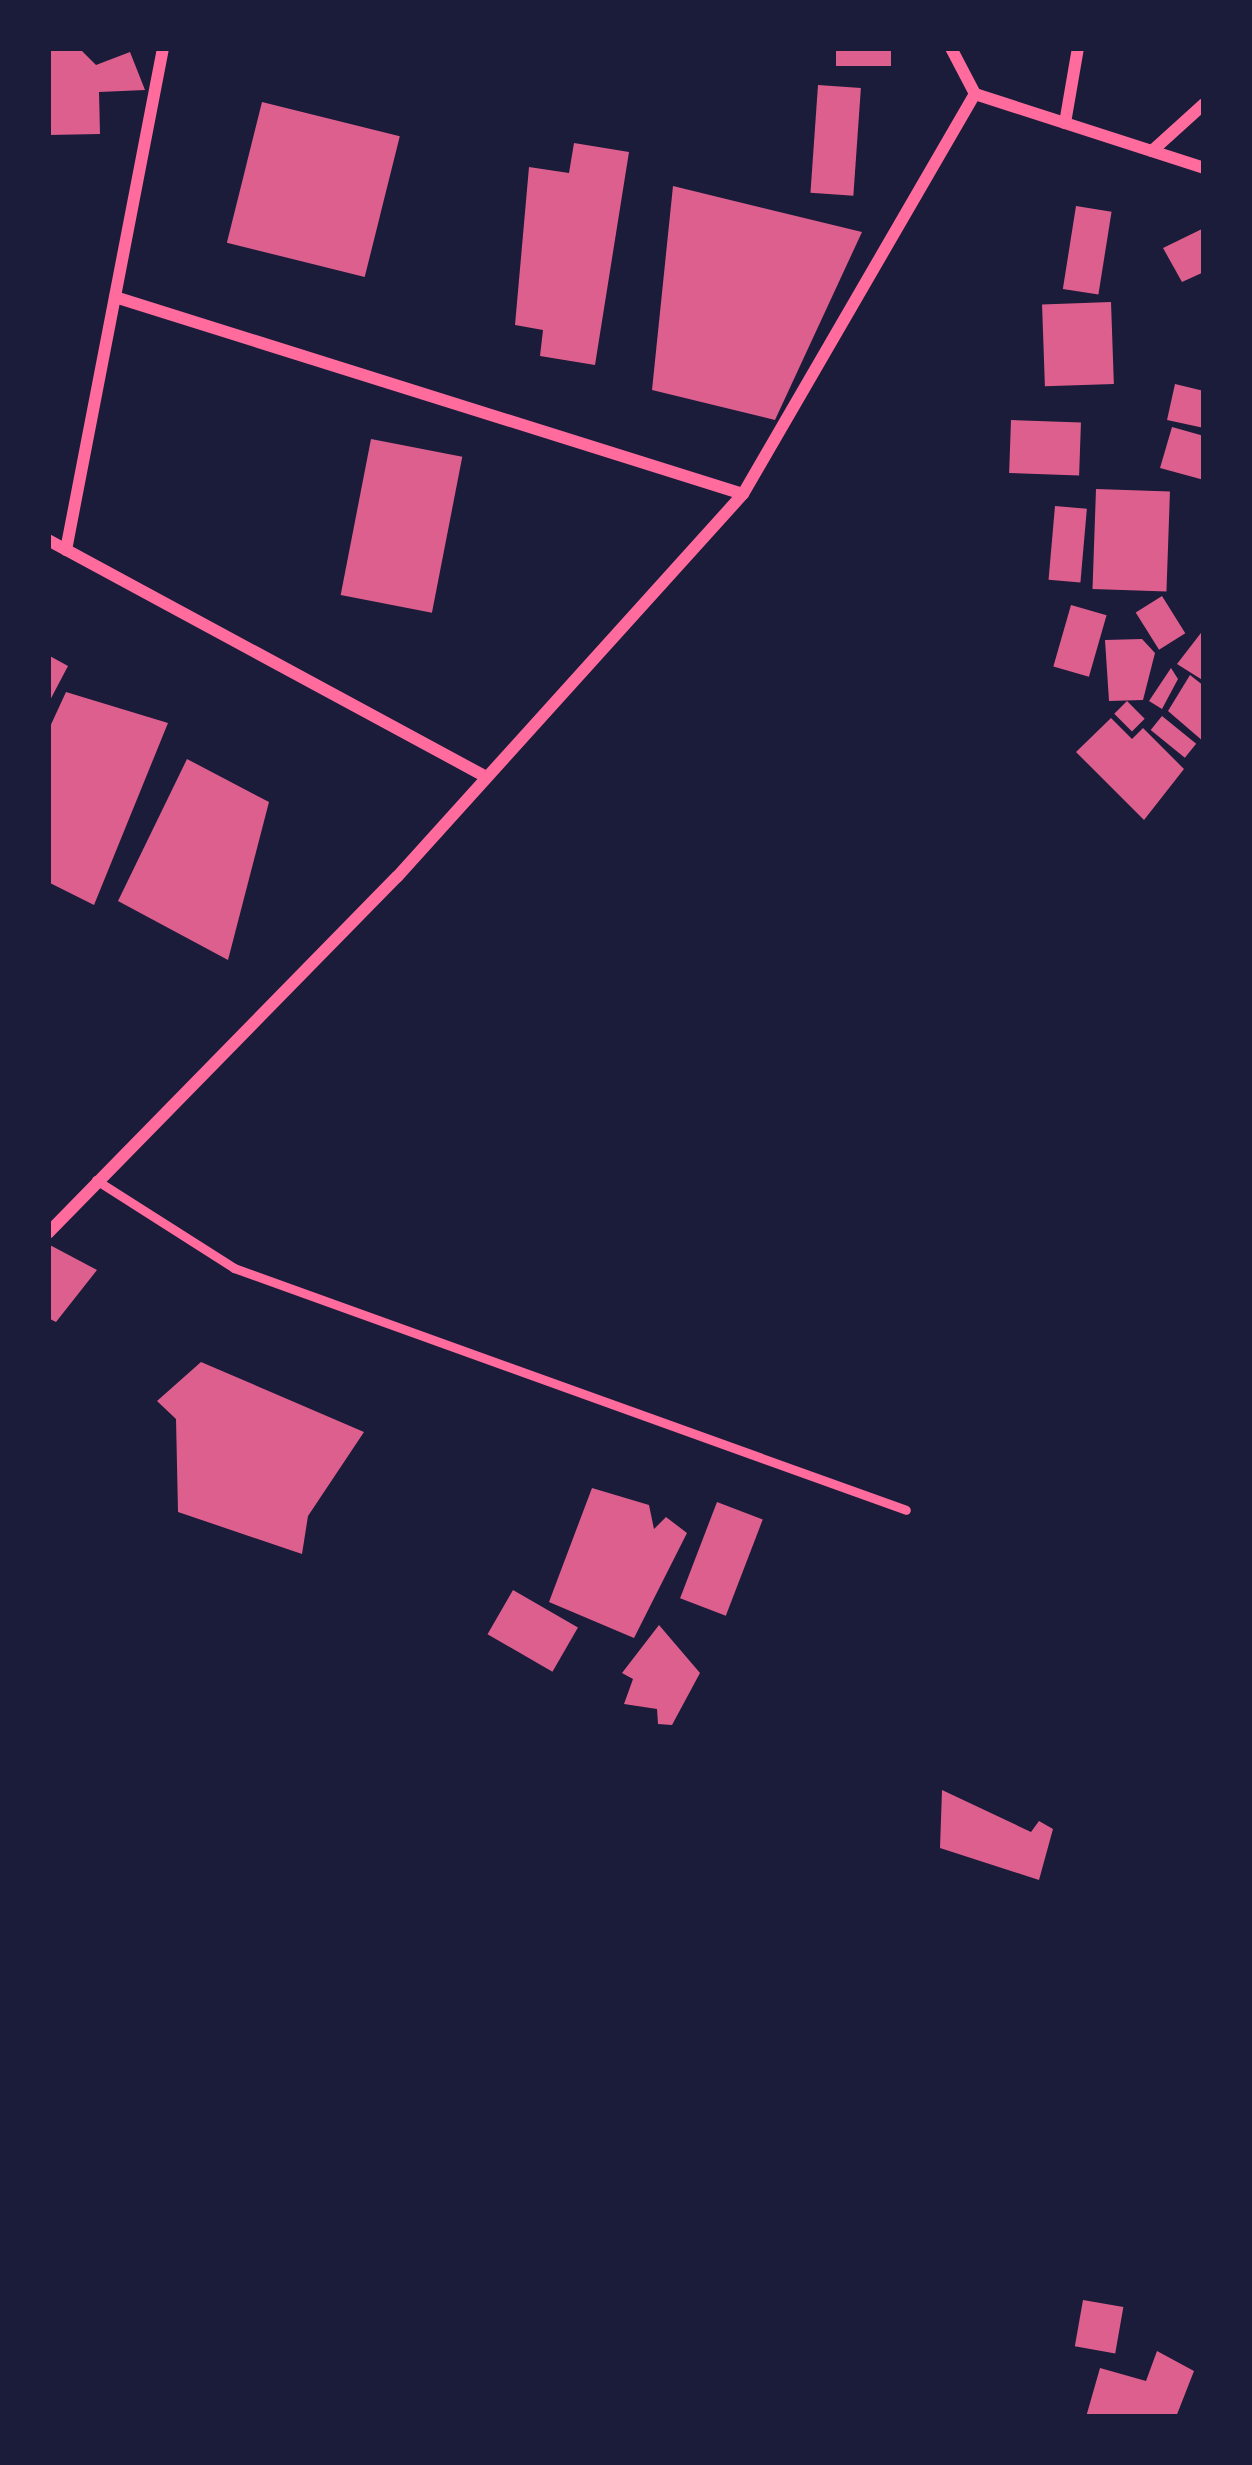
<!DOCTYPE html>
<style>
body{margin:0}
#map{position:relative;width:1252px;height:2465px;overflow:hidden;background:#1b1b3a;font-family:Poppins,sans-serif}
div>[style]{position:absolute}
[style*='--x']{left:calc(var(--x)*1px);top:calc(var(--y)*1px);width:calc(var(--w)*1px);rotate:calc(var(--a)*1deg)}
.building>*{inset:0;background:#dd5f8e;transform-origin:0 0}
.service>*{height:9px;margin:-4.5px;padding:0 4.5px;transform-origin:4.5px;border-radius:4.5px;background:#ff6b9d}
.minor>*{height:12px;margin:-6px;padding:0 6px;transform-origin:6px;border-radius:6px;background:#ff6b9d}
span{translate:-50% -50%;white-space:nowrap;text-align:center;line-height:1.15;-webkit-text-stroke:10px #1b1b3a;paint-order:stroke}
.frame{position:absolute;inset:0;border:51px solid #1b1b3a;pointer-events:none}
</style>
<div id="map">
<div class="building">
<div style="clip-path:polygon(48px 48px,79px 48px,96px 65px,130px 52px,145px 90px,99px 92px,100px 134px,48px 135px)"></div>
<div style="left:836px;top:48px;width:55px;height:18px"></div>
<div style="left:818px;top:85px;width:43px;height:108px;rotate:4deg"></div>
<div style="left:262px;top:102px;width:142px;height:145px;rotate:14deg"></div>
<div style="clip-path:polygon(574px 143px,629px 152px,595px 365px,540px 356px,543px 330px,515px 325px,529px 167px,569px 173px)"></div>
<div style="clip-path:polygon(673px 186px,862px 232px,775px 420px,652px 390px)"></div>
<div style="left:1076px;top:206px;width:36px;height:84px;rotate:9deg"></div>
<div style="clip-path:polygon(1204px 228px,1204px 272px,1182px 282px,1163px 248px)"></div>
<div style="left:1111px;top:302px;width:82px;height:69px;rotate:88deg"></div>
<div style="clip-path:polygon(1175px 384px,1204px 391px,1204px 428px,1167px 420px)"></div>
<div style="left:1011px;top:420px;width:70px;height:53px;rotate:2deg"></div>
<div style="clip-path:polygon(1172px 427px,1204px 436px,1204px 480px,1160px 468px)"></div>
<div style="left:371px;top:439px;width:93px;height:159px;rotate:11deg"></div>
<div style="left:1096px;top:489px;width:74px;height:100px;rotate:2deg"></div>
<div style="left:1055px;top:506px;width:32px;height:74px;rotate:5deg"></div>
<div style="left:1162px;top:596px;width:44px;height:31px;rotate:58deg"></div>
<div style="left:1071px;top:605px;width:37px;height:64px;rotate:16deg"></div>
<div style="clip-path:polygon(1204px 629px,1204px 681px,1177px 664px)"></div>
<div style="clip-path:polygon(1142px 639px,1155px 653px,1143px 700px,1109px 701px,1105px 640px)"></div>
<div style="clip-path:polygon(48px 655px,68px 666px,48px 704px)"></div>
<div style="clip-path:polygon(1171px 668px,1178px 679px,1162px 709px,1149px 701px)"></div>
<div style="clip-path:polygon(1190px 675px,1204px 686px,1204px 742px,1168px 711px)"></div>
<div style="clip-path:polygon(66px 692px,168px 723px,94px 905px,48px 882px,48px 731px)"></div>
<div style="left:1127px;top:701px;width:25px;height:18px;rotate:45deg"></div>
<div style="left:1162px;top:716px;width:44px;height:18px;rotate:39deg"></div>
<div style="clip-path:polygon(1111px 718px,1132px 739px,1143px 728px,1184px 769px,1144px 820px,1076px 752px)"></div>
<div style="clip-path:polygon(187px 759px,269px 802px,228px 960px,118px 901px)"></div>
<div style="clip-path:polygon(48px 1244px,97px 1270px,56px 1322px,48px 1318px)"></div>
<div style="clip-path:polygon(201px 1362px,364px 1432px,308px 1516px,302px 1554px,178px 1512px,176px 1419px,157px 1401px)"></div>
<div style="clip-path:polygon(592px 1488px,649px 1505px,654px 1529px,666px 1517px,687px 1533px,634px 1638px,549px 1602px)"></div>
<div style="left:717px;top:1502px;width:49px;height:103px;rotate:21deg"></div>
<div style="left:513px;top:1590px;width:75px;height:51px;rotate:30deg"></div>
<div style="clip-path:polygon(659px 1625px,700px 1673px,672px 1725px,658px 1724px,657px 1709px,624px 1704px,633px 1679px,622px 1673px)"></div>
<div style="clip-path:polygon(942px 1790px,1031px 1832px,1039px 1821px,1053px 1829px,1039px 1880px,940px 1848px)"></div>
<div style="left:1083px;top:2300px;width:41px;height:47px;rotate:10deg"></div>
<div style="clip-path:polygon(1157px 2351px,1194px 2371px,1176px 2417px,1086px 2417px,1100px 2368px,1146px 2381px)"></div>
</div>
<div class="service">
<div style="--x:96;--y:1180;--w:164;--a:32.5"></div>
<div style="--x:234;--y:1268;--w:714;--a:19.8"></div>
</div>
<div class="minor">
<div style="--x:951;--y:48;--w:52;--a:62.4"></div>
<div style="--x:975;--y:94;--w:241;--a:17.9"></div>
<div style="--x:1065;--y:123;--w:76;--a:-80.2"></div>
<div style="--x:1152;--y:151;--w:70;--a:-42.1"></div>
<div style="--x:115;--y:297;--w:658;--a:17.42"></div>
<div style="--x:48;--y:540;--w:498;--a:28.4"></div>
<div style="--x:66;--y:550;--w:511;--a:-79.06"></div>
<div style="--x:48;--y:1233;--w:499;--a:-45.6"></div>
<div style="--x:397;--y:877;--w:516;--a:-47.91"></div>
<div style="--x:743;--y:494;--w:462;--a:-59.9"></div>
</div>
<div class="frame"></div>
</div>
